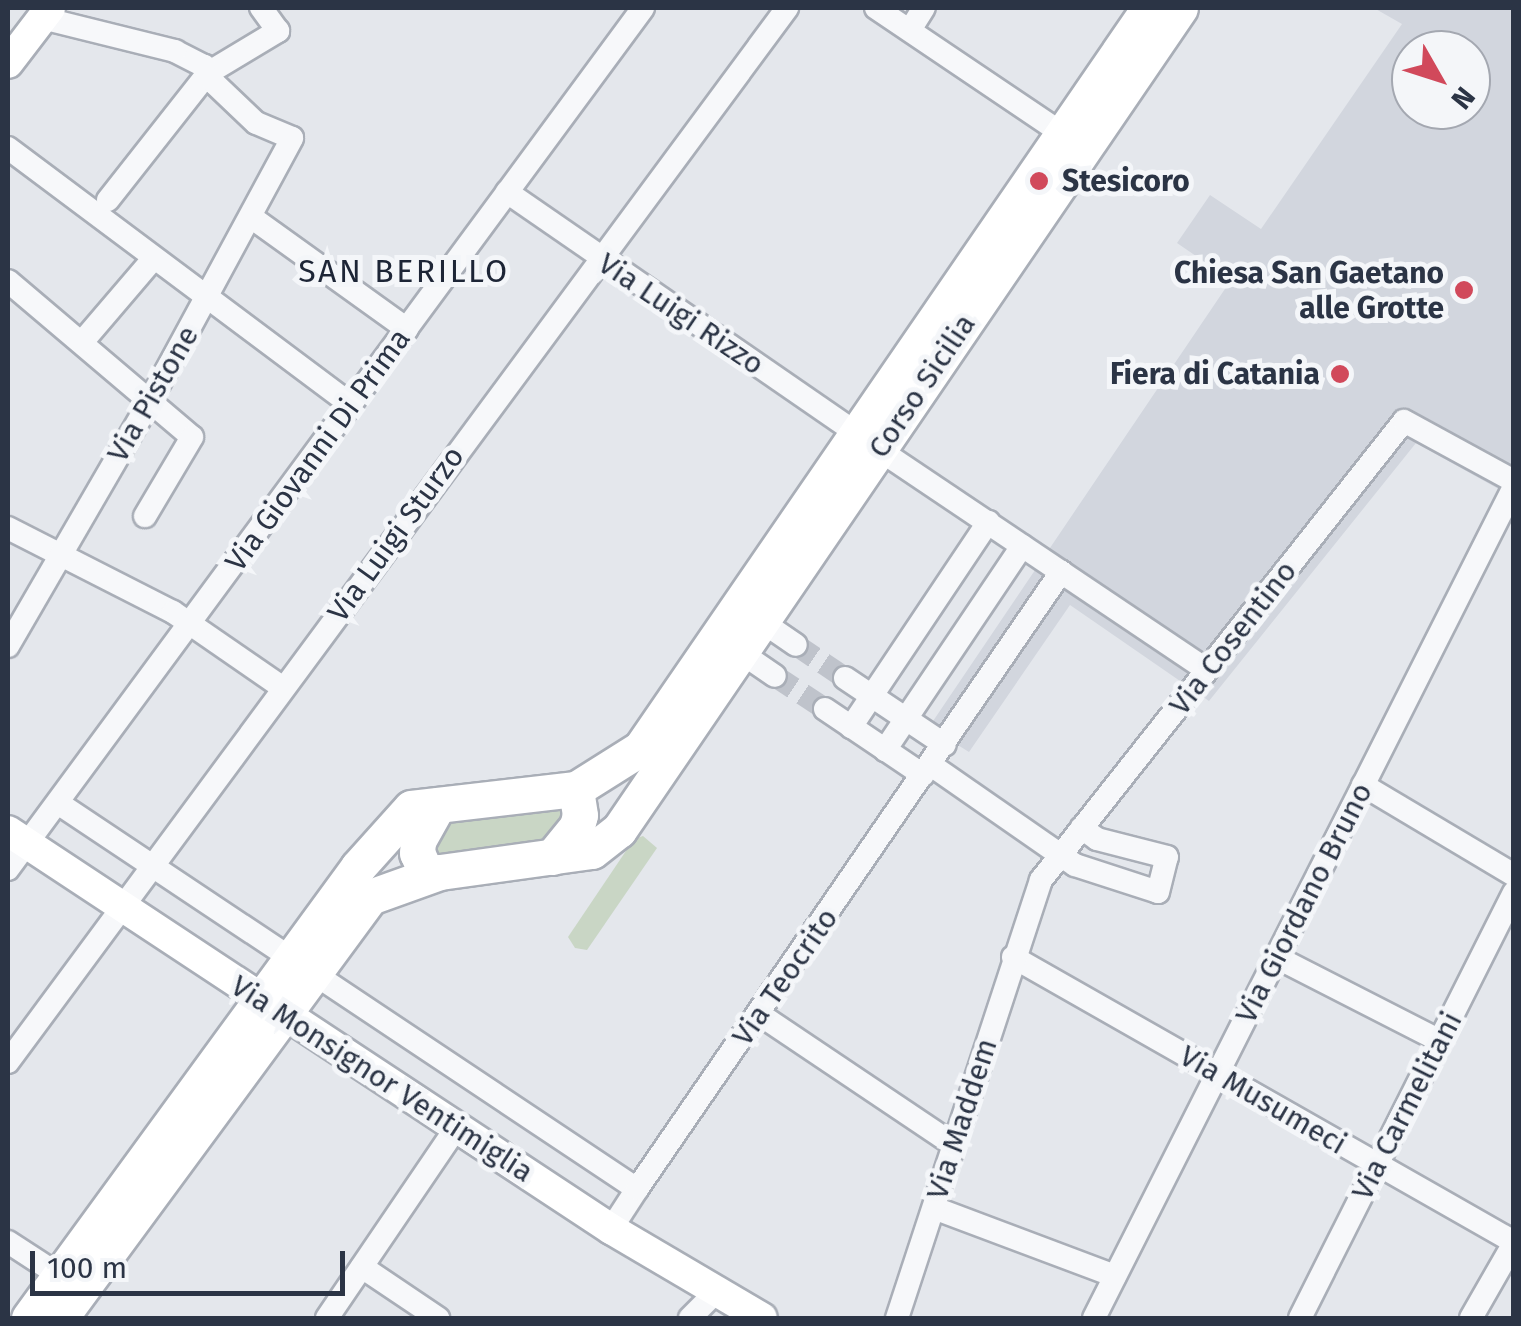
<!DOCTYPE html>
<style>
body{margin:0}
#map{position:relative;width:1521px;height:1326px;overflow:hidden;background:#e4e7ec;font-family:"Fira Sans",sans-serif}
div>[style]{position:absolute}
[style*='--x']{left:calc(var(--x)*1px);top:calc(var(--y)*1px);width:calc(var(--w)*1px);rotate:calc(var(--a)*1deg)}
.built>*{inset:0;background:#d2d6de}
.green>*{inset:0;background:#c9d6c5}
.minor-tunnel>*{height:22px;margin-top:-11px;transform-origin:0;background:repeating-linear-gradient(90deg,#bfc3cb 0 22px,transparent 0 33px)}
.roads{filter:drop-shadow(2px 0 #a9aeb7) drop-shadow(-2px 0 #a9aeb7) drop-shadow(0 2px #a9aeb7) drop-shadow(0 -2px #a9aeb7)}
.minor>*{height:22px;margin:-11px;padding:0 11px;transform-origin:11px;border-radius:11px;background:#f7f8fa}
.secondary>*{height:30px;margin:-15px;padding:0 15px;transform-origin:15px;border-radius:15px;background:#fff}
.primary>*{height:35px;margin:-17.5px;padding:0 17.5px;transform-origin:17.5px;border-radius:17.5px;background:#fff}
.dots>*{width:28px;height:28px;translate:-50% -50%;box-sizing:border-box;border:5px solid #f4f6f9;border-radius:50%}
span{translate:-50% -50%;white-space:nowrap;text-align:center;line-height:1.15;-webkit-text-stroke:10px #f4f6f9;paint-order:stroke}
.poi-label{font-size:30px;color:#2b3445;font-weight:700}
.left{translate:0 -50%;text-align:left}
.right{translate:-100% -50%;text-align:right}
.street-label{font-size:30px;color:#2b3445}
.neighbourhood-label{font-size:32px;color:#1d2536;letter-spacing:2.5px}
.frame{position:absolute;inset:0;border:10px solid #2b3445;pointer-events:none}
.north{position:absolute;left:1391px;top:30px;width:100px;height:100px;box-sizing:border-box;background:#f4f6f9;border:2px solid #a4a8b1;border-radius:50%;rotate:129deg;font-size:28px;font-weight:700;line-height:40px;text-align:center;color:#2b3445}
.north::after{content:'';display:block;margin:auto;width:35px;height:45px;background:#d1495b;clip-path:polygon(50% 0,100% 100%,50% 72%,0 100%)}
.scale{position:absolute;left:30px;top:1251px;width:315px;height:45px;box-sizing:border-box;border:5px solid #2b3445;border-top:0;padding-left:12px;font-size:30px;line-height:35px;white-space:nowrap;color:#2b3445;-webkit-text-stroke:8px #f4f6f9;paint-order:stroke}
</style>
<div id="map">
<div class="built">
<div style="clip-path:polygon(evenodd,1374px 8px,1513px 8px,1513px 497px,1416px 443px,1209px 701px,1070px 605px,969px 752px,929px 727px,1231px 280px,1177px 243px,1210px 195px,1261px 229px,1402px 24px,1374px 8px,1411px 50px,1471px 50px,1471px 110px,1411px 110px,1411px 50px)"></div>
</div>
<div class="green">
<div style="clip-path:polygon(563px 807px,567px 808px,554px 842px,436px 857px,431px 848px,445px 826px,457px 819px)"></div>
<div style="clip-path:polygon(643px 836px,657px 848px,587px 950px,575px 948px,568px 937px,634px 839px)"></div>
</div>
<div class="minor-tunnel">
<div style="--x:796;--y:645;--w:59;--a:34"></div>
<div style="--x:775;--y:676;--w:60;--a:33.4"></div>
</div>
<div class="roads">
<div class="minor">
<div style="--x:876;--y:8;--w:236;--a:34"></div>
<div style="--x:910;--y:30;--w:26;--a:-58"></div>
<div style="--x:8;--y:148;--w:429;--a:36.8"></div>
<div style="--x:507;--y:192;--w:424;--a:34.6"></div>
<div style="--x:108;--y:200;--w:162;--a:-51.8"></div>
<div style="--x:208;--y:73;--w:82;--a:-31"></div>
<div style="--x:278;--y:31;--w:29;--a:-126"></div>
<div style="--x:251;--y:217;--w:192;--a:35.7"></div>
<div style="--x:8;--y:281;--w:241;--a:40.3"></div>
<div style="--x:192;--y:437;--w:92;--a:120.7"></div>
<div style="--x:83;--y:341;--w:109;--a:-49.5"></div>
<div style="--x:878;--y:449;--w:396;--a:33.9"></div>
<div style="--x:8;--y:528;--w:185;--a:27"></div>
<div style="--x:173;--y:612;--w:134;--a:34.6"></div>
<div style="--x:761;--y:621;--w:42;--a:34.4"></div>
<div style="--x:8;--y:646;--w:283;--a:-59.9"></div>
<div style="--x:150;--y:401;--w:299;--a:-61.6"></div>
<div style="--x:292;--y:138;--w:39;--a:-157"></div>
<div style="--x:256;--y:123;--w:58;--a:-136.4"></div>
<div style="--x:214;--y:83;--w:20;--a:-120"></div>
<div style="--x:204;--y:66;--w:33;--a:-153"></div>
<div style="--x:175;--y:51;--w:137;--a:-166.1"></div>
<div style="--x:740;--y:652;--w:42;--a:34.4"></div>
<div style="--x:845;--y:678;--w:120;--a:33.8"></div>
<div style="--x:825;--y:709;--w:118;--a:34"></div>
<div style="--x:851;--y:727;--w:247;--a:-56.2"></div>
<div style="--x:885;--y:750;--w:246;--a:-56.1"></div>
<div style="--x:931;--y:765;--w:175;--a:34.8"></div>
<div style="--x:1075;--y:865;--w:87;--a:18"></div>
<div style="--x:1158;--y:892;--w:36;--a:-76"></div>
<div style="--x:1167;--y:857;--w:72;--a:-165.6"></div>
<div style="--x:1097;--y:839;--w:19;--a:-144"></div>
<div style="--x:1363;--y:785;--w:176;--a:30.8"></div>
<div style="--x:58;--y:803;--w:696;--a:33.69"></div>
<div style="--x:637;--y:1189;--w:48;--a:123"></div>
<div style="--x:8;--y:869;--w:1070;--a:-53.59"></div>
<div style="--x:1013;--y:957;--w:576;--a:29.63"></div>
<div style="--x:1276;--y:957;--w:184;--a:27.1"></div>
<div style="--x:759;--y:1014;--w:235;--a:33.9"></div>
<div style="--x:8;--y:1062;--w:1311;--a:-53.53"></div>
<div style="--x:637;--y:1189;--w:749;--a:-55.5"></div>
<div style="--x:934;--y:1208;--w:193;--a:20.6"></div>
<div style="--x:8;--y:1242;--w:72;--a:33"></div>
<div style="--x:362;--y:1267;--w:92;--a:33.9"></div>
<div style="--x:327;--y:1318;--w:230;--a:-55.8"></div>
<div style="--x:690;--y:1318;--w:37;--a:-45"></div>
<div style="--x:897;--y:1318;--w:461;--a:-71.8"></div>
<div style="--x:1041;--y:880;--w:585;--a:-51.66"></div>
<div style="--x:1404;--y:421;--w:125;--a:28.6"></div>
<div style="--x:1094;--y:1318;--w:931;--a:-63.19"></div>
<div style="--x:1300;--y:1318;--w:476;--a:-63.3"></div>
<div style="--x:1471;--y:1318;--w:86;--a:-60.2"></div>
</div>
<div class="secondary">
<div style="--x:8;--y:63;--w:69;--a:-52.6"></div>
<div style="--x:8;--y:831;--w:723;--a:33.43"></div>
<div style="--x:611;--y:1229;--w:175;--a:30.5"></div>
</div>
<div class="primary">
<div style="--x:552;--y:857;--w:40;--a:-51"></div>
<div style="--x:577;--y:826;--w:11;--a:-75"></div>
<div style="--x:580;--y:815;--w:26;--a:-99"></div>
<div style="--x:427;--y:875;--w:24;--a:-114"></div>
<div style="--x:417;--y:853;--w:12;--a:-85"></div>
<div style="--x:418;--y:841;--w:41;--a:-60.9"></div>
<div style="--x:29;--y:1318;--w:558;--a:-53.89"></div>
<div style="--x:358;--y:867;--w:79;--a:-48.1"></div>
<div style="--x:411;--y:808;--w:166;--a:-6.6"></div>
<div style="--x:576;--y:789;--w:77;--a:-32.2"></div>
<div style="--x:641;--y:748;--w:898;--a:-55.53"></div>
<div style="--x:60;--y:1318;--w:523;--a:-53.63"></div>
<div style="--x:370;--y:897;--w:74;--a:-19.7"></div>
<div style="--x:440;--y:872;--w:153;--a:-7.9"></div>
<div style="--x:592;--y:851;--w:34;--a:-38"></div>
<div style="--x:619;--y:830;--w:995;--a:-55.69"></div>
</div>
</div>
<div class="dots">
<div style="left:1039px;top:181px;background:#d1495b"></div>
<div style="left:1464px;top:290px;background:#d1495b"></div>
<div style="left:1340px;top:374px;background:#d1495b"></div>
</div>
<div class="poi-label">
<span class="left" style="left:1062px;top:181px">Stesicoro</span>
<span class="right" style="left:1444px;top:290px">Chiesa San Gaetano<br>alle Grotte</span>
<span class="right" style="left:1320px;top:374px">Fiera di Catania</span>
</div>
<div class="street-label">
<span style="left:681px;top:314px;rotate:34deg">Via Luigi Rizzo</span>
<span style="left:922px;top:386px;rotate:-56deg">Corso Sicilia</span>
<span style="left:153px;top:394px;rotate:-60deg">Via Pistone</span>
<span style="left:318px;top:450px;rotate:-54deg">Via Giovanni Di Prima</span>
<span style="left:396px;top:534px;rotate:-54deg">Via Luigi Sturzo</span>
<span style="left:1233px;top:638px;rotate:-52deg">Via Cosentino</span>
<span style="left:1304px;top:903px;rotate:-63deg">Via Giordano Bruno</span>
<span style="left:785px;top:977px;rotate:-55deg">Via Teocrito</span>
<span style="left:382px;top:1079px;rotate:33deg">Via Monsignor Ventimiglia</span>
<span style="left:1263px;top:1100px;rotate:30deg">Via Musumeci</span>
<span style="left:1407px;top:1106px;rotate:-63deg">Via Carmelitani</span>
<span style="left:962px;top:1119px;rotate:-72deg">Via Maddem</span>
</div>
<div class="neighbourhood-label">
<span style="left:404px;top:271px">SAN BERILLO</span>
</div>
<div class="frame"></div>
<div class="north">N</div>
<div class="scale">100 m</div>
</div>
